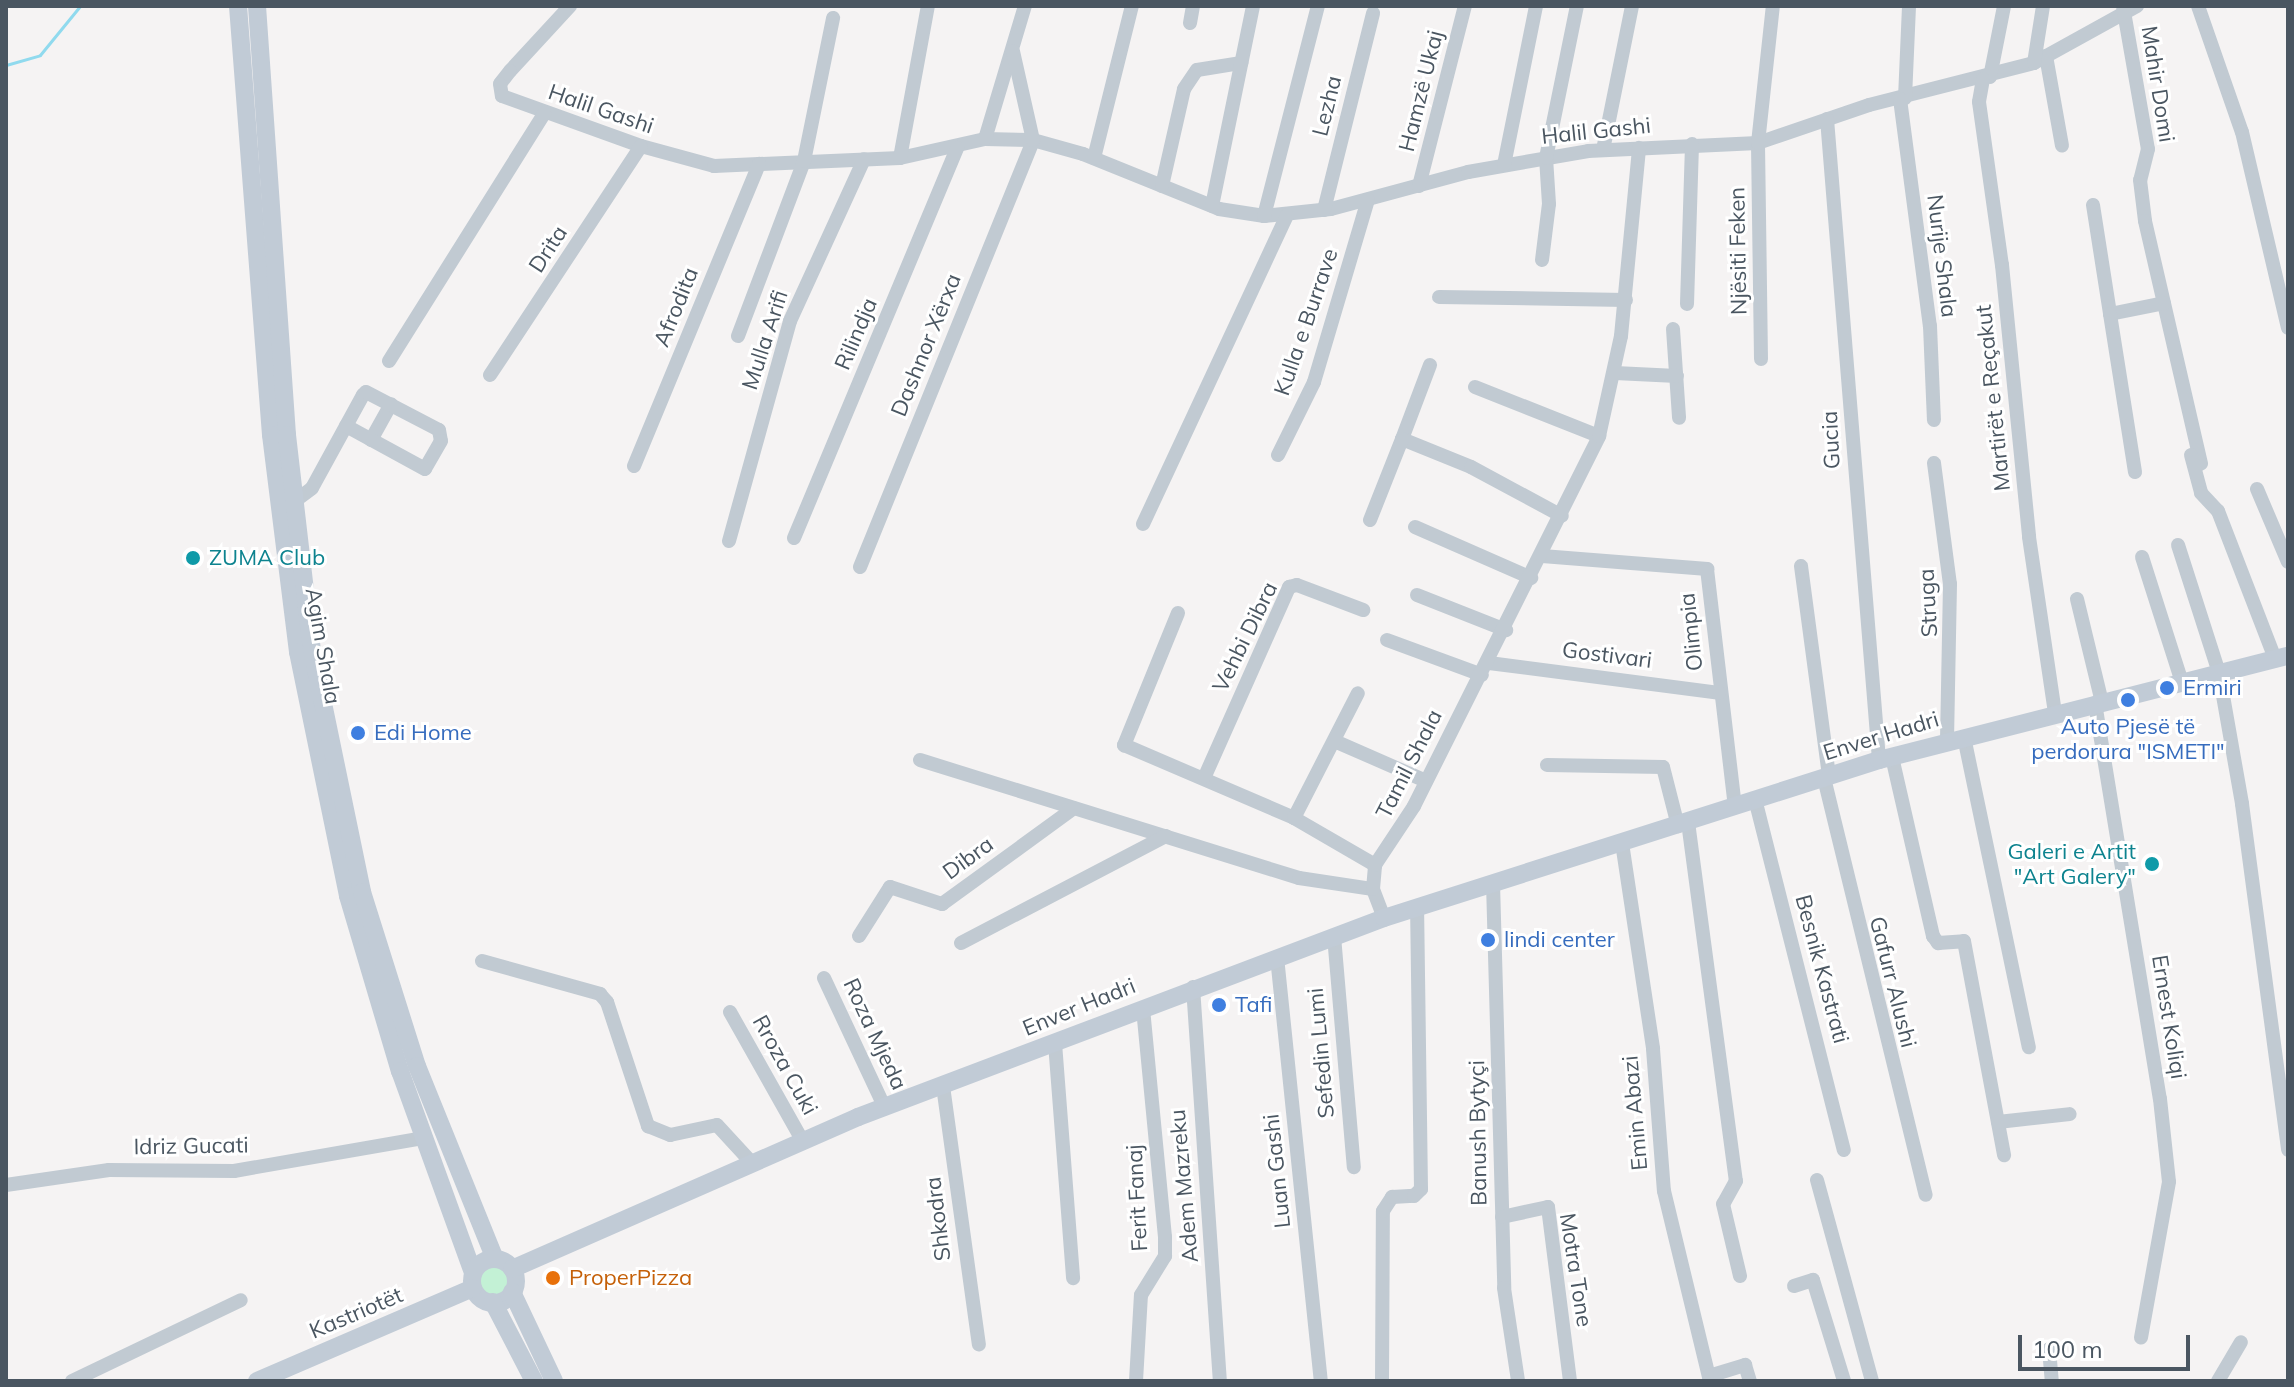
<!DOCTYPE html>
<meta charset="utf-8">
<style>
body{margin:0}
#map{position:relative;width:2294px;height:1387px;overflow:hidden;background:#f5f3f3;font-family:Mulish,sans-serif}
div>[style]{position:absolute}
[style*='--x']{left:calc(var(--x)*1px);top:calc(var(--y)*1px);width:calc(var(--w)*1px);rotate:calc(var(--a)*1deg)}
.green>*{inset:0;background:#c3f1d5}
.round{border-radius:50%}
.stream>*{height:3px;margin:-1.5px;padding:0 1.5px;transform-origin:1.5px;border-radius:1.5px;background:#90daee}
.street>*{height:14px;margin:-7px;padding:0 7px;transform-origin:7px;border-radius:7px;background:#c1cad2}
.secondary>*{height:18px;margin:-9px;padding:0 9px;transform-origin:9px;border-radius:9px;background:#c1cbd6}
.secondary>.ring{margin:-9px;padding:0;box-sizing:content-box;background:none;border:18px solid #c1cbd6;border-radius:50%}
.dots>*{width:22px;height:22px;translate:-50% -50%;box-sizing:border-box;border:4px solid #fff;border-radius:50%}
span{translate:-50% -50%;white-space:nowrap;text-align:center;line-height:1.15;-webkit-text-stroke:6px #fff;paint-order:stroke}
.street-label{font-size:22px;color:#4a5661}
.culture-label{font-size:22px;color:#0d838f}
.left{translate:0 -50%;text-align:left}
.right{translate:-100% -50%;text-align:right}
.shop-label{font-size:22px;color:#366cbe}
.food-label{font-size:22px;color:#c56008}
.frame{position:absolute;inset:0;border:8px solid #4a5661;pointer-events:none}
.scale{position:absolute;left:2018px;top:1335px;width:172px;height:36px;box-sizing:border-box;border:4px solid #4a5661;border-top:0;padding-left:10px;font-size:24px;line-height:28px;white-space:nowrap;color:#4a5661;-webkit-text-stroke:6px #fff;paint-order:stroke}
</style>
<div id="map">
<div class="green">
<div class="round" style="left:477px;top:1265px;width:32px;height:32px"></div>
</div>
<div class="stream">
<div style="--x:6;--y:65;--w:35;--a:-16"></div>
<div style="--x:40;--y:55;--w:63;--a:-50.8"></div>
</div>
<div class="street">
<div style="--x:570;--y:6;--w:88;--a:132.7"></div>
<div style="--x:510;--y:71;--w:16;--a:128"></div>
<div style="--x:500;--y:84;--w:12;--a:81"></div>
<div style="--x:502;--y:96;--w:148;--a:19.8"></div>
<div style="--x:641;--y:146;--w:76;--a:15.3"></div>
<div style="--x:714;--y:166;--w:186;--a:-2.5"></div>
<div style="--x:900;--y:158;--w:87;--a:-12.6"></div>
<div style="--x:985;--y:139;--w:48;--a:1.2"></div>
<div style="--x:1033;--y:140;--w:52;--a:15.6"></div>
<div style="--x:1083;--y:154;--w:147;--a:22"></div>
<div style="--x:1219;--y:209;--w:46;--a:8.8"></div>
<div style="--x:1264;--y:216;--w:67;--a:-6"></div>
<div style="--x:1331;--y:209;--w:142;--a:-15.1"></div>
<div style="--x:1468;--y:172;--w:122;--a:-9.9"></div>
<div style="--x:1588;--y:151;--w:170;--a:-2.7"></div>
<div style="--x:1758;--y:143;--w:117;--a:-18.9"></div>
<div style="--x:1869;--y:105;--w:170;--a:-14.3"></div>
<div style="--x:2034;--y:63;--w:118;--a:-29"></div>
<div style="--x:2123;--y:6;--w:145;--a:80.1"></div>
<div style="--x:2148;--y:149;--w:32;--a:104"></div>
<div style="--x:2140;--y:180;--w:41;--a:83"></div>
<div style="--x:2145;--y:221;--w:249;--a:77"></div>
<div style="--x:2198;--y:6;--w:133;--a:70.8"></div>
<div style="--x:2242;--y:132;--w:201;--a:76.8"></div>
<div style="--x:1190;--y:23;--w:17;--a:-80"></div>
<div style="--x:2046;--y:56;--w:91;--a:79.9"></div>
<div style="--x:2034;--y:63;--w:58;--a:-81"></div>
<div style="--x:1990;--y:77;--w:72;--a:-78.8"></div>
<div style="--x:1983;--y:79;--w:23;--a:100"></div>
<div style="--x:1979;--y:102;--w:165;--a:82"></div>
<div style="--x:2002;--y:265;--w:273;--a:84.3"></div>
<div style="--x:2029;--y:537;--w:178;--a:81.6"></div>
<div style="--x:1905;--y:98;--w:92;--a:-87.5"></div>
<div style="--x:1900;--y:99;--w:229;--a:82.5"></div>
<div style="--x:1930;--y:326;--w:94;--a:87.6"></div>
<div style="--x:1827;--y:119;--w:643;--a:85.36"></div>
<div style="--x:985;--y:139;--w:139;--a:-73.3"></div>
<div style="--x:1603;--y:150;--w:147;--a:-78.6"></div>
<div style="--x:900;--y:158;--w:155;--a:-79.6"></div>
<div style="--x:1094;--y:158;--w:157;--a:-76"></div>
<div style="--x:1504;--y:165;--w:162;--a:-78.6"></div>
<div style="--x:1162;--y:186;--w:99;--a:-77.2"></div>
<div style="--x:1184;--y:89;--w:23;--a:-56"></div>
<div style="--x:1197;--y:70;--w:45;--a:-9"></div>
<div style="--x:1419;--y:186;--w:186;--a:-75.7"></div>
<div style="--x:2093;--y:205;--w:110;--a:81.1"></div>
<div style="--x:2110;--y:314;--w:55;--a:-11.5"></div>
<div style="--x:1212;--y:206;--w:204;--a:-78.4"></div>
<div style="--x:1324;--y:210;--w:203;--a:-76"></div>
<div style="--x:1264;--y:216;--w:217;--a:-75.6"></div>
<div style="--x:1542;--y:260;--w:56;--a:-82.9"></div>
<div style="--x:1549;--y:204;--w:46;--a:-93.7"></div>
<div style="--x:1546;--y:158;--w:155;--a:-78.5"></div>
<div style="--x:1439;--y:297;--w:187;--a:0.9"></div>
<div style="--x:1687;--y:304;--w:160;--a:-88.2"></div>
<div style="--x:2110;--y:314;--w:160;--a:81"></div>
<div style="--x:1673;--y:329;--w:89;--a:86.1"></div>
<div style="--x:738;--y:336;--w:187;--a:-69.3"></div>
<div style="--x:804;--y:161;--w:146;--a:-78.5"></div>
<div style="--x:1761;--y:359;--w:216;--a:-90.8"></div>
<div style="--x:1758;--y:143;--w:138;--a:-83.8"></div>
<div style="--x:389;--y:361;--w:292;--a:-57.9"></div>
<div style="--x:1430;--y:365;--w:79;--a:110.7"></div>
<div style="--x:1402;--y:439;--w:74;--a:22.1"></div>
<div style="--x:1471;--y:467;--w:103;--a:28.3"></div>
<div style="--x:1615;--y:373;--w:62;--a:2.8"></div>
<div style="--x:490;--y:375;--w:274;--a:-56.6"></div>
<div style="--x:1475;--y:387;--w:133;--a:21.6"></div>
<div style="--x:371;--y:440;--w:41;--a:-60.9"></div>
<div style="--x:1278;--y:455;--w:81;--a:-63.7"></div>
<div style="--x:1314;--y:382;--w:190;--a:-73.5"></div>
<div style="--x:2191;--y:455;--w:39;--a:75"></div>
<div style="--x:2201;--y:493;--w:25;--a:47"></div>
<div style="--x:2218;--y:511;--w:159;--a:68.9"></div>
<div style="--x:1934;--y:463;--w:122;--a:82.5"></div>
<div style="--x:1950;--y:584;--w:158;--a:91.1"></div>
<div style="--x:634;--y:466;--w:327;--a:-67.5"></div>
<div style="--x:2257;--y:489;--w:79;--a:67"></div>
<div style="--x:295;--y:501;--w:21;--a:-37"></div>
<div style="--x:312;--y:488;--w:106;--a:-61.3"></div>
<div style="--x:363;--y:395;--w:4;--a:-45"></div>
<div style="--x:366;--y:392;--w:82;--a:27.5"></div>
<div style="--x:439;--y:430;--w:11;--a:80"></div>
<div style="--x:441;--y:441;--w:32;--a:120"></div>
<div style="--x:425;--y:469;--w:90;--a:-151.4"></div>
<div style="--x:1370;--y:520;--w:87;--a:-68.4"></div>
<div style="--x:1143;--y:524;--w:341;--a:-65"></div>
<div style="--x:1415;--y:527;--w:127;--a:23.7"></div>
<div style="--x:794;--y:538;--w:423;--a:-67.3"></div>
<div style="--x:729;--y:541;--w:228;--a:-74.5"></div>
<div style="--x:790;--y:321;--w:178;--a:-65.4"></div>
<div style="--x:2178;--y:545;--w:134;--a:72.2"></div>
<div style="--x:2219;--y:673;--w:133;--a:80"></div>
<div style="--x:2242;--y:804;--w:349;--a:82.4"></div>
<div style="--x:1542;--y:556;--w:166;--a:4.5"></div>
<div style="--x:1707;--y:569;--w:240;--a:83.3"></div>
<div style="--x:2142;--y:557;--w:131;--a:72.3"></div>
<div style="--x:1801;--y:566;--w:213;--a:82.4"></div>
<div style="--x:860;--y:567;--w:461;--a:-67.9"></div>
<div style="--x:1033;--y:140;--w:91;--a:-102.7"></div>
<div style="--x:1417;--y:595;--w:96;--a:21.5"></div>
<div style="--x:2077;--y:599;--w:106;--a:76.4"></div>
<div style="--x:1178;--y:613;--w:143;--a:112.2"></div>
<div style="--x:1124;--y:745;--w:185;--a:23.2"></div>
<div style="--x:1294;--y:818;--w:94;--a:30.1"></div>
<div style="--x:1387;--y:640;--w:101;--a:20.2"></div>
<div style="--x:1489;--y:663;--w:232;--a:7.4"></div>
<div style="--x:2095;--y:703;--w:401;--a:80.7"></div>
<div style="--x:2160;--y:1099;--w:83;--a:83.8"></div>
<div style="--x:2169;--y:1182;--w:158;--a:100.2"></div>
<div style="--x:1964;--y:737;--w:317;--a:78.2"></div>
<div style="--x:1339;--y:743;--w:95;--a:23.6"></div>
<div style="--x:1892;--y:757;--w:184;--a:77.1"></div>
<div style="--x:1933;--y:936;--w:9;--a:54"></div>
<div style="--x:1938;--y:943;--w:26;--a:-4"></div>
<div style="--x:1964;--y:941;--w:218;--a:79.4"></div>
<div style="--x:920;--y:760;--w:397;--a:17.3"></div>
<div style="--x:1299;--y:878;--w:75;--a:8.5"></div>
<div style="--x:1547;--y:765;--w:116;--a:1"></div>
<div style="--x:1663;--y:767;--w:61;--a:75.7"></div>
<div style="--x:1205;--y:776;--w:207;--a:-66"></div>
<div style="--x:1289;--y:587;--w:8;--a:-14"></div>
<div style="--x:1297;--y:585;--w:71;--a:20.7"></div>
<div style="--x:1824;--y:778;--w:429;--a:76.3"></div>
<div style="--x:1755;--y:799;--w:362;--a:75.8"></div>
<div style="--x:1294;--y:818;--w:140;--a:-62.9"></div>
<div style="--x:1688;--y:822;--w:362;--a:82.4"></div>
<div style="--x:1736;--y:1181;--w:26;--a:119"></div>
<div style="--x:1723;--y:1204;--w:74;--a:76.7"></div>
<div style="--x:1622;--y:843;--w:208;--a:81.4"></div>
<div style="--x:1653;--y:1049;--w:142;--a:85.6"></div>
<div style="--x:1664;--y:1191;--w:195;--a:76.4"></div>
<div style="--x:1493;--y:883;--w:405;--a:88.4"></div>
<div style="--x:1504;--y:1288;--w:94;--a:81.4"></div>
<div style="--x:1384;--y:918;--w:31;--a:-111"></div>
<div style="--x:1373;--y:889;--w:24;--a:-85"></div>
<div style="--x:1375;--y:865;--w:71;--a:-56.5"></div>
<div style="--x:1414;--y:806;--w:414;--a:-63.4"></div>
<div style="--x:1599;--y:436;--w:102;--a:-77.6"></div>
<div style="--x:1621;--y:336;--w:189;--a:-84.5"></div>
<div style="--x:859;--y:936;--w:58;--a:-57.7"></div>
<div style="--x:890;--y:887;--w:55;--a:18.1"></div>
<div style="--x:942;--y:904;--w:163;--a:-36"></div>
<div style="--x:1334;--y:936;--w:232;--a:85.1"></div>
<div style="--x:961;--y:943;--w:231;--a:-27.6"></div>
<div style="--x:1277;--y:957;--w:426;--a:84.1"></div>
<div style="--x:482;--y:961;--w:123;--a:15.6"></div>
<div style="--x:600;--y:994;--w:11;--a:49"></div>
<div style="--x:607;--y:1002;--w:131;--a:71.7"></div>
<div style="--x:648;--y:1126;--w:24;--a:22"></div>
<div style="--x:670;--y:1135;--w:48;--a:-12"></div>
<div style="--x:717;--y:1125;--w:50;--a:47.4"></div>
<div style="--x:824;--y:978;--w:144;--a:64.9"></div>
<div style="--x:1193;--y:987;--w:395;--a:86.1"></div>
<div style="--x:730;--y:1012;--w:147;--a:60.6"></div>
<div style="--x:1055;--y:1043;--w:236;--a:85.6"></div>
<div style="--x:943;--y:1086;--w:261;--a:82.1"></div>
<div style="--x:1998;--y:1122;--w:72;--a:-6.3"></div>
<div style="--x:1817;--y:1180;--w:208;--a:74.7"></div>
<div style="--x:6;--y:1185;--w:104;--a:-8.3"></div>
<div style="--x:109;--y:1170;--w:125;--a:0.5"></div>
<div style="--x:234;--y:1171;--w:193;--a:-9.9"></div>
<div style="--x:1502;--y:1217;--w:47;--a:-12.3"></div>
<div style="--x:1548;--y:1207;--w:175;--a:82.8"></div>
<div style="--x:1794;--y:1286;--w:20;--a:-18"></div>
<div style="--x:1813;--y:1280;--w:106;--a:72.9"></div>
<div style="--x:2049;--y:1349;--w:32;--a:85"></div>
<div style="--x:1709;--y:1376;--w:38;--a:-17"></div>
<div style="--x:1745;--y:1365;--w:17;--a:73"></div>
<div style="--x:72;--y:1381;--w:187;--a:-25.6"></div>
<div style="--x:1136;--y:1381;--w:86;--a:-86.7"></div>
<div style="--x:1141;--y:1295;--w:46;--a:-58.4"></div>
<div style="--x:1165;--y:1256;--w:19;--a:-90"></div>
<div style="--x:1165;--y:1237;--w:230;--a:-95.5"></div>
<div style="--x:1382;--y:1381;--w:170;--a:-89.7"></div>
<div style="--x:1383;--y:1211;--w:17;--a:-57"></div>
<div style="--x:1392;--y:1197;--w:22;--a:-3"></div>
<div style="--x:1414;--y:1196;--w:10;--a:-45"></div>
<div style="--x:1421;--y:1189;--w:282;--a:-90.8"></div>
<div style="--x:2218;--y:1381;--w:45;--a:-59.5"></div>
</div>
<div class="secondary">
<div style="--x:238;--y:6;--w:430;--a:85.6"></div>
<div style="--x:271;--y:435;--w:219;--a:82.9"></div>
<div style="--x:298;--y:652;--w:249;--a:78.4"></div>
<div style="--x:348;--y:896;--w:183;--a:73.5"></div>
<div style="--x:400;--y:1071;--w:215;--a:70.1"></div>
<div style="--x:257;--y:6;--w:430;--a:86"></div>
<div style="--x:287;--y:435;--w:216;--a:83.4"></div>
<div style="--x:312;--y:650;--w:247;--a:78.3"></div>
<div style="--x:362;--y:892;--w:182;--a:72.5"></div>
<div style="--x:417;--y:1066;--w:208;--a:68"></div>
<div class="ring" style="left:472px;top:1259px;width:26px;height:26px"></div>
<div style="--x:512;--y:1269;--w:378;--a:-23.7"></div>
<div style="--x:858;--y:1117;--w:562;--a:-20.72"></div>
<div style="--x:1384;--y:918;--w:520;--a:-17.7"></div>
<div style="--x:1879;--y:760;--w:422;--a:-14.3"></div>
<div style="--x:512;--y:1292;--w:98;--a:64.7"></div>
<div style="--x:493;--y:1302;--w:89;--a:62.6"></div>
<div style="--x:257;--y:1381;--w:235;--a:-23.3"></div>
</div>
<div class="dots">
<div style="left:193px;top:558px;background:#0f9aa8"></div>
<div style="left:2167px;top:688px;background:#3f7fe0"></div>
<div style="left:2128px;top:700px;background:#3f7fe0"></div>
<div style="left:358px;top:733px;background:#3f7fe0"></div>
<div style="left:2152px;top:864px;background:#0f9aa8"></div>
<div style="left:1488px;top:940px;background:#3f7fe0"></div>
<div style="left:1219px;top:1005px;background:#3f7fe0"></div>
<div style="left:553px;top:1278px;background:#e8710a"></div>
</div>
<div class="street-label">
<span style="left:2158px;top:84px;rotate:81deg">Mahir Domi</span>
<span style="left:1421px;top:91px;rotate:-76deg">Hamzë Ukaj</span>
<span style="left:1327px;top:106px;rotate:-76deg">Lezha</span>
<span style="left:601px;top:109px;rotate:19deg">Halil Gashi</span>
<span style="left:1596px;top:131px;rotate:-6deg">Halil Gashi</span>
<span style="left:548px;top:249px;rotate:-57deg">Drita</span>
<span style="left:1738px;top:251px;rotate:-91deg">Njësiti Feken</span>
<span style="left:1942px;top:256px;rotate:83deg">Nurije Shala</span>
<span style="left:676px;top:307px;rotate:-68deg">Afrodita</span>
<span style="left:1306px;top:322px;rotate:-71deg">Kulla e Burrave</span>
<span style="left:856px;top:334px;rotate:-67deg">Rilindja</span>
<span style="left:765px;top:340px;rotate:-72deg">Mulla Arifi</span>
<span style="left:926px;top:345px;rotate:-68deg">Dashnor Xërxa</span>
<span style="left:1993px;top:398px;rotate:-96deg">Martirët e Reçakut</span>
<span style="left:1831px;top:440px;rotate:-93deg">Gucia</span>
<span style="left:1928px;top:603px;rotate:-93deg">Struga</span>
<span style="left:1691px;top:632px;rotate:-96deg">Olimpia</span>
<span style="left:1245px;top:637px;rotate:-64deg">Vehbi Dibra</span>
<span style="left:323px;top:646px;rotate:80deg">Agim Shala</span>
<span style="left:1607px;top:655px;rotate:7deg">Gostivari</span>
<span style="left:1881px;top:736px;rotate:-17deg">Enver Hadri</span>
<span style="left:1409px;top:764px;rotate:-63deg">Tamil Shala</span>
<span style="left:968px;top:858px;rotate:-36deg">Dibra</span>
<span style="left:1822px;top:969px;rotate:75deg">Besnik Kastrati</span>
<span style="left:1893px;top:982px;rotate:76deg">Gafurr Alushi</span>
<span style="left:1079px;top:1007px;rotate:-22deg">Enver Hadri</span>
<span style="left:2169px;top:1017px;rotate:81deg">Ernest Koliqi</span>
<span style="left:875px;top:1034px;rotate:65deg">Roza Mjeda</span>
<span style="left:1321px;top:1053px;rotate:-95deg">Sefedin Lumi</span>
<span style="left:785px;top:1065px;rotate:61deg">Rroza Cuki</span>
<span style="left:1635px;top:1113px;rotate:-95deg">Emin Abazi</span>
<span style="left:1478px;top:1133px;rotate:-91deg">Banush Bytyçi</span>
<span style="left:191px;top:1146px;rotate:-1deg">Idriz Gucati</span>
<span style="left:1277px;top:1171px;rotate:-96deg">Luan Gashi</span>
<span style="left:1184px;top:1186px;rotate:-95deg">Adem Mazreku</span>
<span style="left:1137px;top:1198px;rotate:-93deg">Ferit Fanaj</span>
<span style="left:938px;top:1219px;rotate:-97deg">Shkodra</span>
<span style="left:1576px;top:1270px;rotate:81deg">Motra Tone</span>
<span style="left:356px;top:1313px;rotate:-23deg">Kastriotët</span>
</div>
<div class="culture-label">
<span class="left" style="left:209px;top:558px">ZUMA Club</span>
<span class="right" style="left:2136px;top:864px">Galeri e Artit<br>"Art Galery"</span>
</div>
<div class="shop-label">
<span class="left" style="left:2183px;top:688px">Ermiri</span>
<span style="left:2128px;top:739px">Auto Pjesë të<br>perdorura "ISMETI"</span>
<span class="left" style="left:374px;top:733px">Edi Home</span>
<span class="left" style="left:1504px;top:940px">lindi center</span>
<span class="left" style="left:1235px;top:1005px">Tafi</span>
</div>
<div class="food-label">
<span class="left" style="left:569px;top:1278px">ProperPizza</span>
</div>
<div class="frame"></div>
<div class="scale">100 m</div>
</div>
